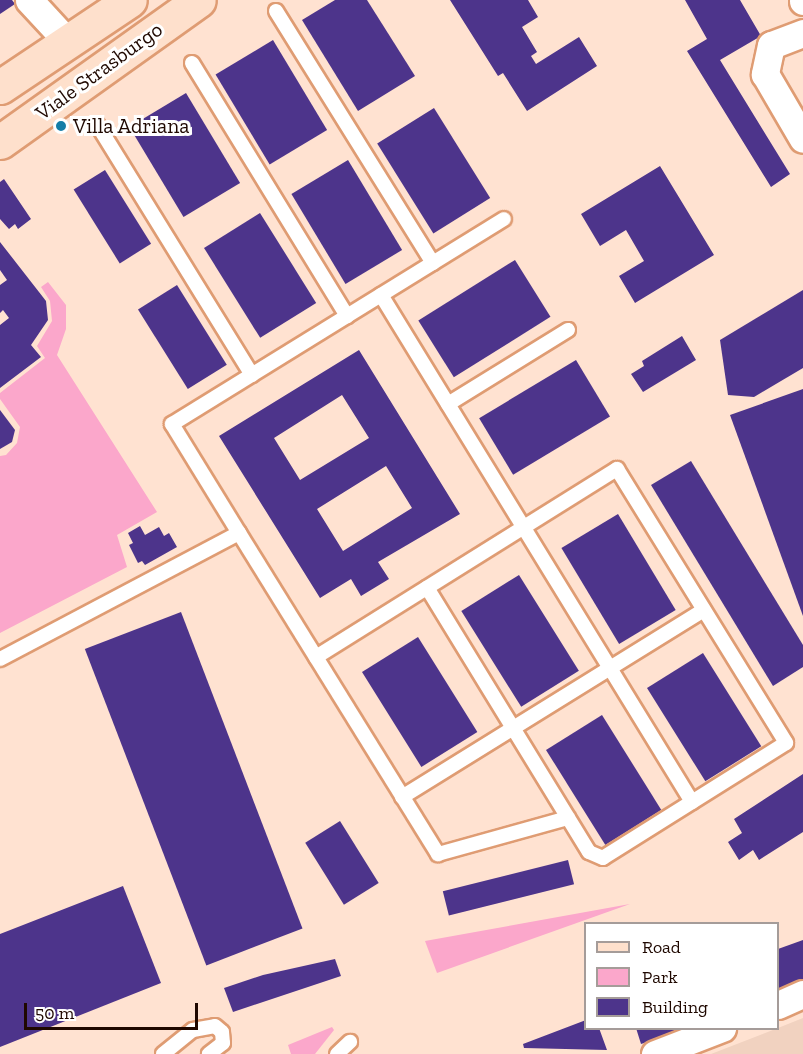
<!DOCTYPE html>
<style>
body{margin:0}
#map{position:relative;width:803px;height:1054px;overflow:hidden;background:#ffe2d1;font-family:"Zilla Slab",serif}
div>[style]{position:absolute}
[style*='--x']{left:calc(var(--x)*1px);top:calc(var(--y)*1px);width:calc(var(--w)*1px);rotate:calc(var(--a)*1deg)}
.built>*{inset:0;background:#f1d2c0}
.green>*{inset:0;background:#fba7cb}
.building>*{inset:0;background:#4d348b;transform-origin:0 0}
.roads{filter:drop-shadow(2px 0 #df9c73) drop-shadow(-2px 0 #df9c73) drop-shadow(0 2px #df9c73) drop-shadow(0 -2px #df9c73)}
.lane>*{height:14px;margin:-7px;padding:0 7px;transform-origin:7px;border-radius:7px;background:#fff}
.street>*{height:27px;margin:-13.5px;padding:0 13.5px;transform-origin:13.5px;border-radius:13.5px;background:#fff}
.secondary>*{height:33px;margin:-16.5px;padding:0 16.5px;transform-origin:16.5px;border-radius:16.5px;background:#fee0cc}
.dots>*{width:16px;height:16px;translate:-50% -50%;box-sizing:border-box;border:3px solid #fff;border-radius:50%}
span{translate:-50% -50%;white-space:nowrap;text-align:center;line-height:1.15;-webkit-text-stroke:6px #fff;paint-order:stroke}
.street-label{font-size:21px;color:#1f0800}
.poi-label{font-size:21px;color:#1f0800}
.left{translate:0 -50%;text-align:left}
.legend{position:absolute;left:584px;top:922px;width:195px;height:108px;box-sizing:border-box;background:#fff;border:2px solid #a59c99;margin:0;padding:8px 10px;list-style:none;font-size:18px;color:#1f0800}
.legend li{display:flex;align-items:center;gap:12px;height:30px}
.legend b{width:30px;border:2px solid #a59c99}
.scale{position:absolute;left:24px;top:1003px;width:174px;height:27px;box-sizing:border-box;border:3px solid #1f0800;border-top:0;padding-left:8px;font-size:18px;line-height:21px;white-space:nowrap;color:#1f0800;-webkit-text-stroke:4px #fff;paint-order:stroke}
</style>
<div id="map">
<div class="built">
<div style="clip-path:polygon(803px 1018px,803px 1054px,711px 1054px,778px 1028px)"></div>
</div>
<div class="green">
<div style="clip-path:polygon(48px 282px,66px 305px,66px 329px,57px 355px,157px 512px,117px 535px,127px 567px,0 633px,0 456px,6px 455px,17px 443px,20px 427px,0 399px,0 393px,45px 358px,37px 346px,52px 321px,50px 301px,41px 287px)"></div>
<div style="clip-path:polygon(630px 904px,437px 973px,425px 941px)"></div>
<div style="clip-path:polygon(332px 1027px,334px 1030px,315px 1054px,291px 1054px,288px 1045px)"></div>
</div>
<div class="building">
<div style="clip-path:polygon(0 0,12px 0,15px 4px,0 14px)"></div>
<div style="clip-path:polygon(335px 0,367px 0,415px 76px,358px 111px,302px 20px)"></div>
<div style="clip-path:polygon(450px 0,528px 0,538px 17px,522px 27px,537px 52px,531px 56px,536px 64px,579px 37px,597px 66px,527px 111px,503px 73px,498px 76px)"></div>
<div style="clip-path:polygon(685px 0,740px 0,761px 36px,720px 60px,790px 174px,771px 187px,687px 51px,707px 39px)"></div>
<div style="left:273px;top:40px;width:105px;height:67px;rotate:59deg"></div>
<div style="left:186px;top:93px;width:105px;height:66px;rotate:59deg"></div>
<div style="left:434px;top:108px;width:106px;height:67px;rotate:58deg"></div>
<div style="left:348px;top:160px;width:105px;height:66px;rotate:59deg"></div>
<div style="clip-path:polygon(660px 166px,714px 255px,635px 303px,619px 276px,644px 261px,626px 230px,600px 246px,581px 214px)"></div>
<div style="left:105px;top:170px;width:87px;height:37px;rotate:58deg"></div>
<div style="clip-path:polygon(4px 179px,31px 219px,18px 229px,15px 224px,9px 229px,0 219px,0 182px)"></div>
<div style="left:260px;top:213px;width:106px;height:66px;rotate:58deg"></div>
<div style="clip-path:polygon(0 242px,46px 301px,48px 320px,31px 345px,41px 357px,0 388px,0 325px,9px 318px,3px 310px,0 313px,0 285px,7px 280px,0 270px)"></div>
<div style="left:515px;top:260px;width:67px;height:114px;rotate:58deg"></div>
<div style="left:177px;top:285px;width:94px;height:46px;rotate:58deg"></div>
<div style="clip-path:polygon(803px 290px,803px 368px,754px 397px,728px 395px,720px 340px)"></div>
<div style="clip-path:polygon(682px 336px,696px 360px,643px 392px,631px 374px,644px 366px,642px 361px)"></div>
<div style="clip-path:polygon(evenodd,359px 350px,460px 514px,378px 562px,389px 579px,361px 596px,351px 579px,320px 598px,219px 436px,359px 350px,342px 395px,369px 438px,300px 480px,274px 438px,342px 395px,359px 350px,386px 466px,412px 508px,343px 551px,317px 509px,386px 466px)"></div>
<div style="left:576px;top:360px;width:66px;height:113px;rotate:59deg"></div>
<div style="clip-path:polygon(803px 389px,803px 616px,730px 415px)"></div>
<div style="clip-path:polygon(0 410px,15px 430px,12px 442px,0 449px)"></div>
<div style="clip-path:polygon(691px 461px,803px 645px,803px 667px,773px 686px,651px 485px)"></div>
<div style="left:618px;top:514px;width:112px;height:66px;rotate:59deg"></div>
<div style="clip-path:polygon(140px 526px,145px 535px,159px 527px,164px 536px,169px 533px,177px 547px,145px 565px,142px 561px,138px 563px,129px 545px,133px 543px,128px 533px)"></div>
<div style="left:519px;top:575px;width:113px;height:68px;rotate:58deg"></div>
<div style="left:181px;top:612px;width:339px;height:103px;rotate:69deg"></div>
<div style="left:418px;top:637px;width:112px;height:66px;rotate:58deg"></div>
<div style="left:703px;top:653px;width:110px;height:66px;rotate:58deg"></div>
<div style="left:602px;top:715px;width:112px;height:66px;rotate:58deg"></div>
<div style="clip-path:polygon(803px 774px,803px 832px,759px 860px,753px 850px,739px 860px,728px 842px,742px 833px,734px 819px)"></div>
<div style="left:340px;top:821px;width:73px;height:41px;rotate:58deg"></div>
<div style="left:568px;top:860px;width:25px;height:129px;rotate:76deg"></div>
<div style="clip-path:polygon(123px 886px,161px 983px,0 1047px,0 934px)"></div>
<div style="clip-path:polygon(803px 940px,803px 979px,778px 989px,778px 949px)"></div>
<div style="clip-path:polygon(335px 959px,341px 976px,233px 1012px,224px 988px,263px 975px)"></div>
<div style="clip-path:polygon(586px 1020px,586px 1028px,599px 1028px,607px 1050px,524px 1048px,523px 1044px)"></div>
<div style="clip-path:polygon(636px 1028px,674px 1028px,675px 1033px,641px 1044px)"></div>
</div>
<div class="roads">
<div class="lane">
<div style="--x:276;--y:11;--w:297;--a:58.1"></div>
<div style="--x:192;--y:63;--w:297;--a:58.5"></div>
<div style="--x:97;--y:124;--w:295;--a:58.3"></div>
<div style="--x:381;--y:295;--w:595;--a:58.47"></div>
<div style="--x:448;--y:404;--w:141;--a:-31.7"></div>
<div style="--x:239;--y:533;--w:378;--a:58.2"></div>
<div style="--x:438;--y:854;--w:135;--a:-15.5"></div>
<div style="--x:316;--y:657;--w:355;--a:-32"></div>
<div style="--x:617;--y:469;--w:322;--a:58.3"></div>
<div style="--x:786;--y:743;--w:216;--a:147.9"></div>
<div style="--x:603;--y:858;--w:15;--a:-157"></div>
<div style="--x:589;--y:852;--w:310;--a:-121.5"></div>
<div style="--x:0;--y:659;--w:270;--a:-27.8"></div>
<div style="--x:239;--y:533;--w:128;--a:-121.6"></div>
<div style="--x:172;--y:424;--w:390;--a:-31.7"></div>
<div style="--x:402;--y:797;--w:355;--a:-31.8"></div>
<div style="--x:163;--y:1054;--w:38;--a:-39"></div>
<div style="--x:193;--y:1030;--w:22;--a:-10"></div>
<div style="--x:215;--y:1026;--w:9;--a:41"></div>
<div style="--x:222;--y:1032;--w:11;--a:85"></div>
<div style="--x:223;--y:1043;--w:18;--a:142"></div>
<div style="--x:337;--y:1054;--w:18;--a:-43"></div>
</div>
<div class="street">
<div style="--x:29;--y:0;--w:56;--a:47.2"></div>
<div style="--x:803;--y:0;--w:1;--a:90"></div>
<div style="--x:803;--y:33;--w:34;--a:159"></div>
<div style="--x:771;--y:45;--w:30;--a:102"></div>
<div style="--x:765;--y:74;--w:75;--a:59.7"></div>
<div style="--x:778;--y:1005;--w:27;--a:-24"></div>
<div style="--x:655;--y:1054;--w:72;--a:-21.2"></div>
</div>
<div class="secondary">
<div style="--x:0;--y:87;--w:156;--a:-33.8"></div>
<div style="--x:0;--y:142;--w:244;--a:-35.5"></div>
</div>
</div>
<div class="dots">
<div style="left:61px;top:126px;background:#157da7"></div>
</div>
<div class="street-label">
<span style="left:99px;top:71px;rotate:-36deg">Viale Strasburgo</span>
</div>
<div class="poi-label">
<span class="left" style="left:73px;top:126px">Villa Adriana</span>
</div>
<ul class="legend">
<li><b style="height:8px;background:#fee0cc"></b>Road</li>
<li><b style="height:16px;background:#fba7cb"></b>Park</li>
<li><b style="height:16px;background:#4d348b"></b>Building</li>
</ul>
<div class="scale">50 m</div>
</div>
